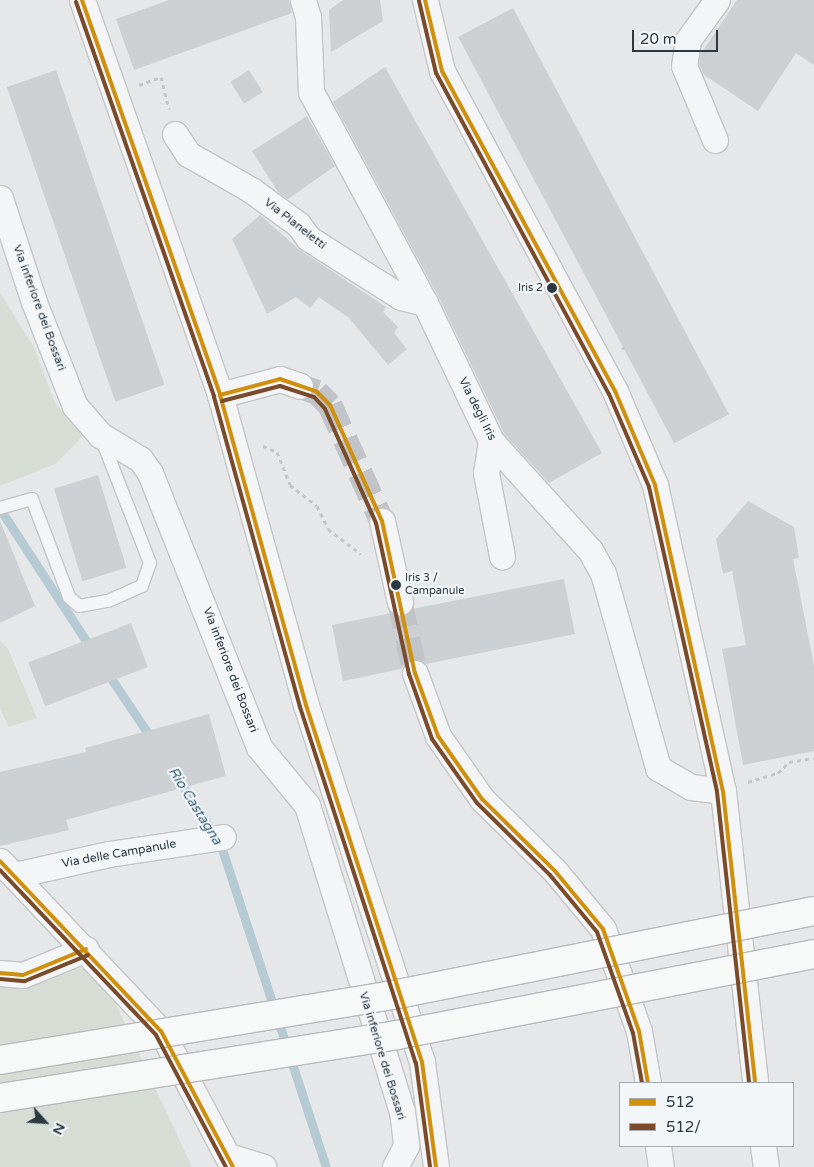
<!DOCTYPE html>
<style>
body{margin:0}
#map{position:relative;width:814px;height:1167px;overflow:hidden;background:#e5e7e9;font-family:"Varela Round",sans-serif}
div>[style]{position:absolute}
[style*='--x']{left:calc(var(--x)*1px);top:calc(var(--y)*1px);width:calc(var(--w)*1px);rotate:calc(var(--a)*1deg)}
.green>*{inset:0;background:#d7ddd5}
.stream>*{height:9px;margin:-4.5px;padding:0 4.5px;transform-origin:4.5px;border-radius:4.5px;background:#b5cad3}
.building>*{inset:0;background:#cdd0d2;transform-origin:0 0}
.minor-tunnel>*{height:25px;margin-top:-12.5px;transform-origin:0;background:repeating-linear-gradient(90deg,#c0c4c8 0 25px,transparent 0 37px)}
.path>*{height:3px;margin-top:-1.5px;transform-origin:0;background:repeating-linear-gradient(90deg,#c4c7c8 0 4px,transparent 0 8px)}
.roads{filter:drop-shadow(1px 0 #c3c5c7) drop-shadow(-1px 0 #c3c5c7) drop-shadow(0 1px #c3c5c7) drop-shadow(0 -1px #c3c5c7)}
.service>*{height:12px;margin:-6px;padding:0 6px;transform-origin:6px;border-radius:6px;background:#f4f5f6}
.minor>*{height:25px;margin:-12.5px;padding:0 12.5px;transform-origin:12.5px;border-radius:12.5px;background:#f4f5f6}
.bridges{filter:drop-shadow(1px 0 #b7bbbe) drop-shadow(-1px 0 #b7bbbe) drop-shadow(0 1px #b7bbbe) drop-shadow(0 -1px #b7bbbe)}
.motorway-bridge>*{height:28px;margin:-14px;padding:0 14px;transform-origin:14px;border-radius:14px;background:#f7f8f8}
.bus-1>*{height:4px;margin:-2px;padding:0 2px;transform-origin:2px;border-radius:2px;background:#ce900d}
.bus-2>*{height:4px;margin:-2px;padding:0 2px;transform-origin:2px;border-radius:2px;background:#7a4b2a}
.dots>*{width:14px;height:14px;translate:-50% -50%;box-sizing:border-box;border:2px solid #f3f6f8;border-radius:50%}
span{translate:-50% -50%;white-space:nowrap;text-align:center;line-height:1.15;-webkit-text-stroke:4.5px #f3f6f8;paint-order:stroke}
.bus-label{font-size:11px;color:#2c3943}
.right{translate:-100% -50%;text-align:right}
.left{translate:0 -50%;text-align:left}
.street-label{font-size:12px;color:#2c3943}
.water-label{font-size:14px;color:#376175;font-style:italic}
.legend{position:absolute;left:619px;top:1082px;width:175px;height:65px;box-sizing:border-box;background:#f3f6f8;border:1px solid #a3aab0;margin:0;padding:6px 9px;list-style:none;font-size:15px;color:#2c3943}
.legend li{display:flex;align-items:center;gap:10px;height:25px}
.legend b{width:25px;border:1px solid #a3aab0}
.north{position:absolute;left:20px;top:1097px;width:50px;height:50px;-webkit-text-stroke:4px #f3f6f8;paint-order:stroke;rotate:116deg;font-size:14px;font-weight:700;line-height:20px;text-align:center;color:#2c3943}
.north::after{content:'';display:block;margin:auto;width:18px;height:22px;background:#2c3943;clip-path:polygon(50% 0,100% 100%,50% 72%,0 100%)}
.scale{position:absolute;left:632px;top:30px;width:86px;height:22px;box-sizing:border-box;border:2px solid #2c3943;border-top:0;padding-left:6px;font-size:15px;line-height:18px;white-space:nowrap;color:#2c3943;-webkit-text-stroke:4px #f3f6f8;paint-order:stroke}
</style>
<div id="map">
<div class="green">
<div style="clip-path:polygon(0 293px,34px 347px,55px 403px,84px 435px,55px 464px,0 486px)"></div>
<div style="clip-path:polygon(0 641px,8px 649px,37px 718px,9px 727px,0 709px)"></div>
<div style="clip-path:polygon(72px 968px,85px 969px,106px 983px,192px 1167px,0 1167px,0 986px)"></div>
</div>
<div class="stream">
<div style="--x:0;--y:509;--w:168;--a:56.9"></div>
<div style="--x:106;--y:671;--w:84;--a:56.1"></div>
<div style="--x:178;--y:779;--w:77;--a:56.7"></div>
<div style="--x:220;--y:843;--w:341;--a:71.9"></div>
</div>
<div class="building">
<div style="clip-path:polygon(169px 0,289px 0,292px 13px,134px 70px,116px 19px)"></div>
<div style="clip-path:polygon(343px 0,380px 0,383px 21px,331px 52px,329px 10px)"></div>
<div style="clip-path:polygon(737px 0,814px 0,814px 65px,796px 53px,758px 111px,703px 74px,699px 64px,700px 55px)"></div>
<div style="left:513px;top:8px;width:460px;height:62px;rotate:62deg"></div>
<div style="clip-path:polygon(385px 67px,602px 453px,549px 483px,505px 435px,438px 296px,333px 102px)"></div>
<div style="left:56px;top:70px;width:333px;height:52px;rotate:71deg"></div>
<div style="left:249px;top:70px;width:26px;height:22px;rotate:58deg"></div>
<div style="clip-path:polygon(307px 116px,335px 166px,288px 199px,278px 192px,252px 151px)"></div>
<div style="clip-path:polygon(260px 215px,300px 250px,386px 307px,383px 312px,398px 327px,394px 333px,407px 349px,388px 365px,349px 318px,319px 297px,310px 308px,296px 297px,267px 314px,232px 239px)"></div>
<div style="left:98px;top:475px;width:97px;height:46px;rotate:73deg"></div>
<div style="clip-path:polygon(748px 501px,794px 527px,799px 558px,793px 559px,814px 665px,814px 751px,743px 765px,722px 649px,746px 645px,732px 571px,723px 574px,716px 539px)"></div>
<div style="clip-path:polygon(0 521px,35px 606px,0 623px)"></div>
<div style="clip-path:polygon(564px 579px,575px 634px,426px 664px,411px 659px,401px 669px,343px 681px,332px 625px,391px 613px,403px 616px,412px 609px)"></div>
<div style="left:131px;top:623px;width:47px;height:110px;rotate:69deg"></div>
<div style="clip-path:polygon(209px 714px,226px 776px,66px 820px,69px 830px,0 846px,0 772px,86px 752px,85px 748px)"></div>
</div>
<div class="minor-tunnel">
<div style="--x:300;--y:386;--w:18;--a:19"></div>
<div style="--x:317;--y:392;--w:18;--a:45"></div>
<div style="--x:330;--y:405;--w:127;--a:65.9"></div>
<div style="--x:400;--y:602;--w:73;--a:78.1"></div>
</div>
<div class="path">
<div style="--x:139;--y:85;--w:23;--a:-20"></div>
<div style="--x:161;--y:77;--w:33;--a:76"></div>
<div style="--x:622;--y:349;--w:7;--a:-34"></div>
<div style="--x:263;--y:446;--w:15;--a:23"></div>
<div style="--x:277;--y:452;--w:35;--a:68"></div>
<div style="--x:290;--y:485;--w:34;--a:38"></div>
<div style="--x:317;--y:506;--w:25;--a:64"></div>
<div style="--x:328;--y:529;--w:41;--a:37.1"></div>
<div style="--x:748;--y:782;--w:31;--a:-17"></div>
<div style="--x:778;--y:773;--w:16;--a:-45"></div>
<div style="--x:789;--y:762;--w:25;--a:-9"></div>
</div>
<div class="roads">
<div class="service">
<div style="--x:0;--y:508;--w:33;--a:-16"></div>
<div style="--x:32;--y:499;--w:105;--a:69.3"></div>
<div style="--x:69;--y:597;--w:13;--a:42"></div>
<div style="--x:79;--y:606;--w:29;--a:-10"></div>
<div style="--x:108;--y:601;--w:37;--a:-24"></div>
<div style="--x:142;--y:586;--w:24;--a:-71"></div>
<div style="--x:150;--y:563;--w:132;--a:-111.3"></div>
</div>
<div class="minor">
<div style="--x:82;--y:0;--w:418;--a:70.7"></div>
<div style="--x:220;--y:395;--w:322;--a:74.5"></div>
<div style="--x:306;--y:705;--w:375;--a:72"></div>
<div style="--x:422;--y:1062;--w:106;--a:82.4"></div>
<div style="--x:303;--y:0;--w:18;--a:74"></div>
<div style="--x:308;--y:17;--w:75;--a:87.7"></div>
<div style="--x:311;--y:92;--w:240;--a:61.6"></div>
<div style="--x:425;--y:303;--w:153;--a:64.4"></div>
<div style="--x:491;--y:441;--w:147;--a:47.8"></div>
<div style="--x:590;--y:550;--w:26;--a:61"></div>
<div style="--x:603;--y:573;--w:203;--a:74.2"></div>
<div style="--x:658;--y:768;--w:38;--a:30"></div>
<div style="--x:691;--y:787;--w:32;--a:7"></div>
<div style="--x:425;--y:0;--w:73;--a:76.5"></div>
<div style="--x:442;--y:71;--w:364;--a:61.6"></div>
<div style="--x:615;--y:391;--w:102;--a:66.9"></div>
<div style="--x:655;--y:485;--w:313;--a:77.5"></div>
<div style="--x:723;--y:791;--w:294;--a:83.7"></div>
<div style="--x:175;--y:134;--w:24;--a:57"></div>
<div style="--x:188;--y:154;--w:73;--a:29.7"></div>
<div style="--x:251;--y:190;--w:58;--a:35.9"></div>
<div style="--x:298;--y:224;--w:17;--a:54"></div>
<div style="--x:308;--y:238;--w:110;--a:32.4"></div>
<div style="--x:401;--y:297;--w:25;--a:14"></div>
<div style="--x:715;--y:140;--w:80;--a:-112.7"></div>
<div style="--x:684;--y:66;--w:26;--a:-81"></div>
<div style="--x:688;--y:40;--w:49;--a:-54.1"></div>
<div style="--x:0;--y:198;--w:109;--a:71.9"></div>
<div style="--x:34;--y:302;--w:112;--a:68.5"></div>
<div style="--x:75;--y:406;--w:38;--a:49"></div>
<div style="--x:100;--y:435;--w:47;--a:31"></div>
<div style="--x:140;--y:459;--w:17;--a:54"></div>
<div style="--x:150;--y:473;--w:295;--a:68.3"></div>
<div style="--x:259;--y:747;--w:75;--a:50.4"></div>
<div style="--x:307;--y:805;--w:320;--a:72.8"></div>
<div style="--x:402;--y:1111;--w:35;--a:83"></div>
<div style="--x:406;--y:1146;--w:24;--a:118"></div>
<div style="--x:220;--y:395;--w:62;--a:-14.9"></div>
<div style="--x:280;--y:379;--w:21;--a:19"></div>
<div style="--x:491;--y:441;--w:32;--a:99"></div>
<div style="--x:486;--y:473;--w:85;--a:79.1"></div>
<div style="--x:382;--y:521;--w:83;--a:77.5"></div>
<div style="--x:415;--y:673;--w:67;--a:69.9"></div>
<div style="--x:438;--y:736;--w:77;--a:55.1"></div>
<div style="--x:482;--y:799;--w:103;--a:44.6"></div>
<div style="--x:555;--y:871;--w:75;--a:50.4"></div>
<div style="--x:603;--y:929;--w:108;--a:70.6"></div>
<div style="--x:639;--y:1031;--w:53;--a:80.2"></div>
<div style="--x:0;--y:861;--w:234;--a:46.6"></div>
<div style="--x:161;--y:1031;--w:154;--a:62.1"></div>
<div style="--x:15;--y:875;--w:96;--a:-12.6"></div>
<div style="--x:109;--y:854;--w:115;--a:-8.5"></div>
<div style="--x:0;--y:973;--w:23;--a:5"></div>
<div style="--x:23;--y:975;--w:68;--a:-22.4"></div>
<div style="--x:658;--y:1146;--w:21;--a:82"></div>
<div style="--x:763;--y:1146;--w:21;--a:82"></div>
<div style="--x:228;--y:1156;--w:37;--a:17"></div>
</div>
</div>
<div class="bridges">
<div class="motorway-bridge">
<div style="--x:0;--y:1060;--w:398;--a:-9.4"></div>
<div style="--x:393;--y:995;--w:429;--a:-11.3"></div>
<div style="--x:0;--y:1098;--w:402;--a:-9"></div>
<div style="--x:397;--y:1035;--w:425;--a:-11"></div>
</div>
</div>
<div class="bus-1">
<div style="--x:82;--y:0;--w:418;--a:70.7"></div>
<div style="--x:220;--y:395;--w:322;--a:74.5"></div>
<div style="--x:306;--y:705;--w:375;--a:72"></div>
<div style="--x:422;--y:1062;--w:106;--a:82.4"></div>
<div style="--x:425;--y:0;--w:73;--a:76.5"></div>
<div style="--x:442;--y:71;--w:364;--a:61.6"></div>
<div style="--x:615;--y:391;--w:102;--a:66.9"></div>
<div style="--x:655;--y:485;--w:313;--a:77.5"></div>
<div style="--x:723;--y:791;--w:294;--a:83.7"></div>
<div style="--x:220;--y:395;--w:62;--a:-14.9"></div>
<div style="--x:280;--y:379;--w:39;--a:19"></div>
<div style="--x:317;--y:392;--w:18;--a:45"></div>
<div style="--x:330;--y:405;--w:127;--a:65.9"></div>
<div style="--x:382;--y:521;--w:156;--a:77.8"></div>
<div style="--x:415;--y:673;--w:67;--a:69.9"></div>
<div style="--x:438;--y:736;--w:77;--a:55.1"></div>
<div style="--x:482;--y:799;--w:103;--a:44.6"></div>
<div style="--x:555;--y:871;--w:75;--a:50.4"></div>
<div style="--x:603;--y:929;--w:108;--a:70.6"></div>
<div style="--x:639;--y:1031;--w:53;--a:80.2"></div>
<div style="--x:0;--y:861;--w:234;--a:46.6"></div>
<div style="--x:161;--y:1031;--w:154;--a:62.1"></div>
<div style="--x:0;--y:973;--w:23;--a:5"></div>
<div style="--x:23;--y:975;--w:68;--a:-22.4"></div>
</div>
<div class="bus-2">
<div style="--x:419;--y:1;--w:74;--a:76.7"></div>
<div style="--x:436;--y:73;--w:365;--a:61.7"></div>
<div style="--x:609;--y:394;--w:101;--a:66.7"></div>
<div style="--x:649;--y:487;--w:312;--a:77.4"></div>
<div style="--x:717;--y:792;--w:293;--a:83.7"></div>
<div style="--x:76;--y:2;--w:418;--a:70.7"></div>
<div style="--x:214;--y:397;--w:322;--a:74.5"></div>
<div style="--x:300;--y:707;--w:374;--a:72"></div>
<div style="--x:416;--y:1063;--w:105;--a:82.3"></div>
<div style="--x:222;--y:401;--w:60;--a:-14.5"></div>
<div style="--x:280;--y:386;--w:36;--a:18"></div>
<div style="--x:314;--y:397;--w:16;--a:47"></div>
<div style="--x:325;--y:409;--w:125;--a:65.9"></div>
<div style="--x:376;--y:523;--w:155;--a:77.7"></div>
<div style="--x:409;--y:674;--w:69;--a:70.5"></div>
<div style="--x:432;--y:739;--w:78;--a:54.9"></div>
<div style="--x:477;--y:803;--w:103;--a:44.6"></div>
<div style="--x:550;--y:875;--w:74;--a:50.5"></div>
<div style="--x:597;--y:932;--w:107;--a:70.4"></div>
<div style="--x:633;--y:1033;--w:51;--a:79.8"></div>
<div style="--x:0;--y:870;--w:227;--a:46.6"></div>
<div style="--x:156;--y:1035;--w:149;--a:62.1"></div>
<div style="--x:0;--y:979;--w:25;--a:5"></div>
<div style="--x:25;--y:981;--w:68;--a:-22.4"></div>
</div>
<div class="dots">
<div style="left:552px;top:288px;background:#2c3943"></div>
<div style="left:396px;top:585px;background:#2c3943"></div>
</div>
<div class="bus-label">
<span class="right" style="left:543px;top:288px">Iris 2</span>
<span class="left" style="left:405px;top:585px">Iris 3 /<br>Campanule</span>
</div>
<div class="street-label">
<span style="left:295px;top:224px;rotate:38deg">Via Pianeletti</span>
<span style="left:39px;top:308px;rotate:70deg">Via inferiore dei Bossari</span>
<span style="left:477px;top:409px;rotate:63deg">Via degli Iris</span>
<span style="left:230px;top:670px;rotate:69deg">Via inferiore dei Bossari</span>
<span style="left:119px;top:854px;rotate:-10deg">Via delle Campanule</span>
<span style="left:382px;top:1056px;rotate:73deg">Via inferiore dei Bossari</span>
</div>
<div class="water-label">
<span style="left:195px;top:806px;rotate:58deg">Rio Castagna</span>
</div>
<ul class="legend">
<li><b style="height:6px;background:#ce900d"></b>512</li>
<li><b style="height:6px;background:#7a4b2a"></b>512/</li>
</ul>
<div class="north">N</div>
<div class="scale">20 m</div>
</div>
